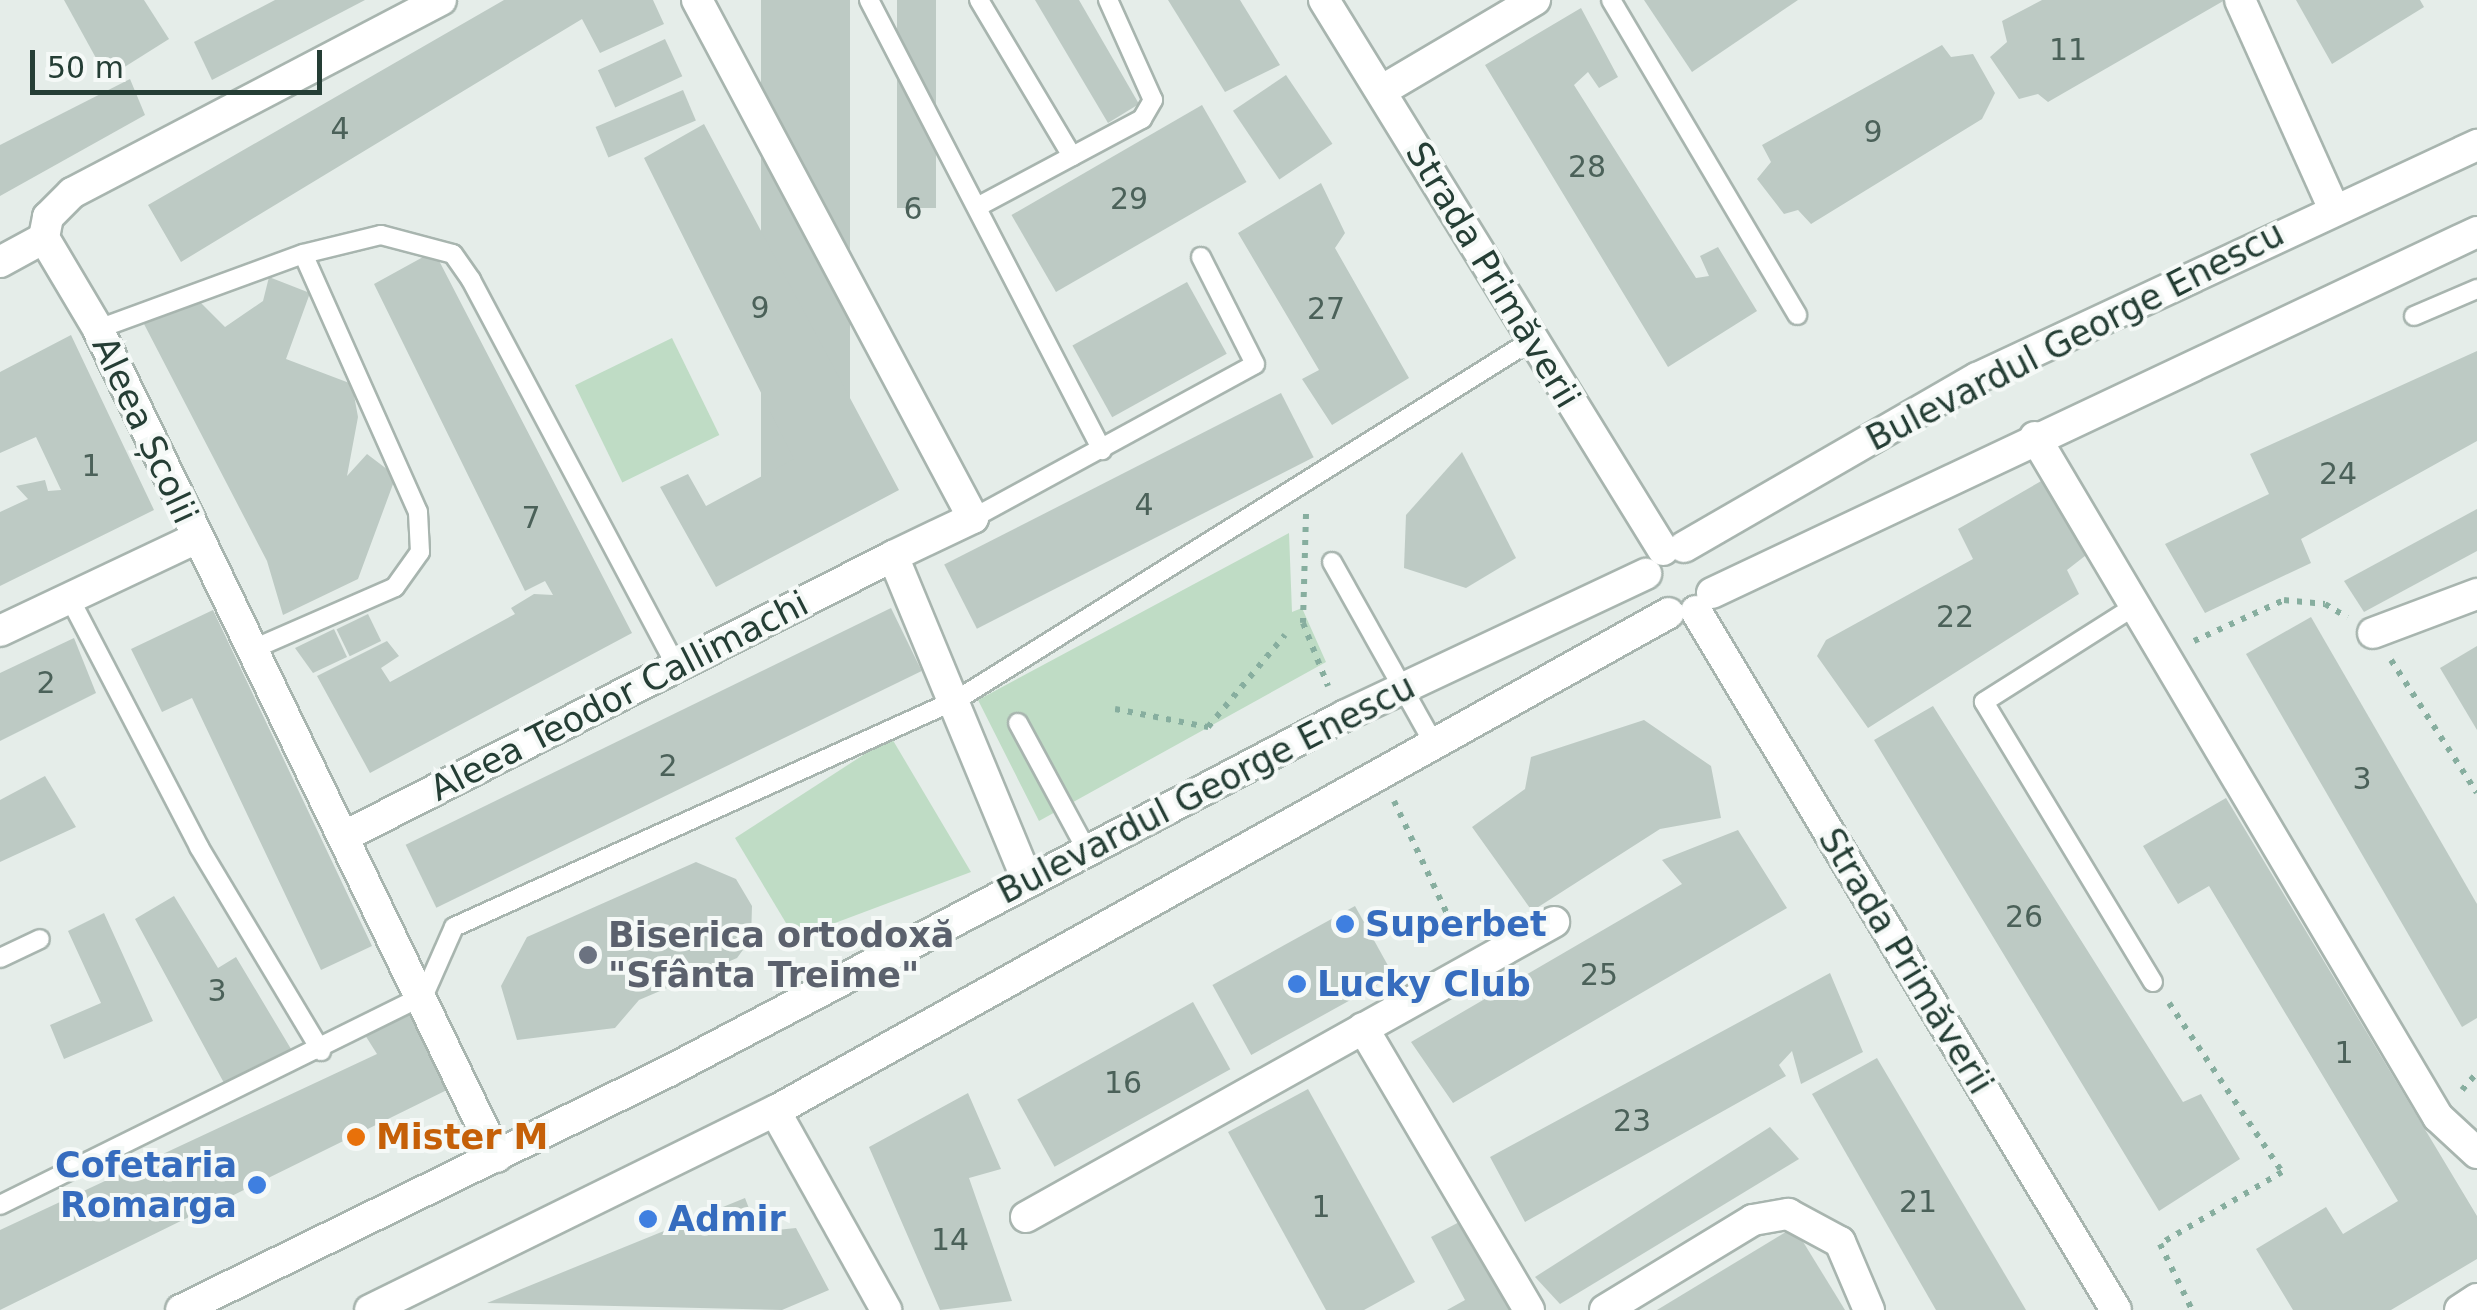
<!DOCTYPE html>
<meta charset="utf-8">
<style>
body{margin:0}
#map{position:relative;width:2477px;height:1310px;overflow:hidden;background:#e5ede9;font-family:"DejaVu Sans",sans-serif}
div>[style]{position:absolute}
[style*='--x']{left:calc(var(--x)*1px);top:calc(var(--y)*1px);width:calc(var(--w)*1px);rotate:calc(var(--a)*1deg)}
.green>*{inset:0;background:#bfdcc5;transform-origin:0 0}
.building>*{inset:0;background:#bdcac4;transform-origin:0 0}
.path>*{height:6px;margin-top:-3px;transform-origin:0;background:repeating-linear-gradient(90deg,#87ae9f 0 5px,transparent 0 13px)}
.roads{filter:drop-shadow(2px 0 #a8b5af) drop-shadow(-2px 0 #a8b5af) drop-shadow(0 2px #a8b5af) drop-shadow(0 -2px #a8b5af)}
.lane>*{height:18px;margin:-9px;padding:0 9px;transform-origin:9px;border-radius:9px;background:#fff}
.street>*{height:30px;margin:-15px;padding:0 15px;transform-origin:15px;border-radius:15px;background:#fff}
.secondary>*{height:30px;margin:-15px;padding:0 15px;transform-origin:15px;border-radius:15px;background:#fff}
.dots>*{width:28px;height:28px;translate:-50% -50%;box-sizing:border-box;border:5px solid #f5f9f7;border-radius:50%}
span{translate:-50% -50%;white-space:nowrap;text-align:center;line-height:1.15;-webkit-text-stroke:8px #f5f9f7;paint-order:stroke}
.number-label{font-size:30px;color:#4b6159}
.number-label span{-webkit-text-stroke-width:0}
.street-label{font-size:35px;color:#253e35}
.shop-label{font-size:35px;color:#366cbe;font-weight:700}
.left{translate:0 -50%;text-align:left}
.right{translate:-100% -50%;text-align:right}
.worship-label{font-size:35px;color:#5b616d;font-weight:700}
.food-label{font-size:35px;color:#c56008;font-weight:700}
.scale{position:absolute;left:30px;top:50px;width:292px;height:45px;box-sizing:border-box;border:5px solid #253e35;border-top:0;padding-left:12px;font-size:30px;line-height:35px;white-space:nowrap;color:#253e35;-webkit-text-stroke:8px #f5f9f7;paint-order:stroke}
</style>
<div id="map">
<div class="green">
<div style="left:672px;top:338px;width:108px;height:108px;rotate:64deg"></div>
<div style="clip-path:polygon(1289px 533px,1292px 612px,1302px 608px,1326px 662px,1039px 821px,978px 700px)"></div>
<div style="clip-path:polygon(891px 737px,971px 872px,795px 938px,735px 838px)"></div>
</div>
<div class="building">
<div style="clip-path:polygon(64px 0,144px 0,169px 39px,107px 78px)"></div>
<div style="clip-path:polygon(275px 0,365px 0,212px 80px,194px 42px)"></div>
<div style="clip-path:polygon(504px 0,653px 0,664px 24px,600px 53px,582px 19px,181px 262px,148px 205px)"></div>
<div style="left:761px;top:0;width:89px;height:511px"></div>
<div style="left:897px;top:0;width:39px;height:208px"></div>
<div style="clip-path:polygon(1035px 0,1079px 0,1139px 104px,1108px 123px)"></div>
<div style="clip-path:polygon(1168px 0,1240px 0,1280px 65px,1225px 92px)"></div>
<div style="clip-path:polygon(1644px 0,1798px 0,1692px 72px)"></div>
<div style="clip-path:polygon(2042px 0,2225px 0,2048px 102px,2038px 94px,2019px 99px,1990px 57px,2007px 42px,2002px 21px)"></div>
<div style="clip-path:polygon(2296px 0,2420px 0,2424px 7px,2332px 64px)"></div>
<div style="clip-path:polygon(1581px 8px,1618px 77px,1599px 88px,1588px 72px,1574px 85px,1696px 278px,1709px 276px,1700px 256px,1718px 247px,1757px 311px,1668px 367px,1485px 65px)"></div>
<div style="left:665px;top:39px;width:41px;height:74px;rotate:65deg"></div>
<div style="clip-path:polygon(1942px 45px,1951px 57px,1973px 54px,1995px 93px,1982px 119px,1811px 224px,1798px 210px,1784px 214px,1757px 179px,1771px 162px,1762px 145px)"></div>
<div style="left:1286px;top:75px;width:83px;height:64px;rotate:56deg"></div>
<div style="clip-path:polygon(130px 79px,145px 115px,0 196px,0 145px)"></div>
<div style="left:683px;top:90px;width:33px;height:95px;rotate:67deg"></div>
<div style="left:1202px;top:105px;width:89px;height:220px;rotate:60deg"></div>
<div style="clip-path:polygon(704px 124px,899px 490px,716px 587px,660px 487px,688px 474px,706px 506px,794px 459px,644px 158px)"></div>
<div style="clip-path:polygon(1321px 183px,1345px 233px,1335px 248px,1409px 378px,1332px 425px,1302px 379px,1319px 370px,1238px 233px)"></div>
<div style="clip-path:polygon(434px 251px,632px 633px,370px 773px,317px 676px,387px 641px,399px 656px,381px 668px,390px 682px,515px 614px,511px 608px,534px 594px,553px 595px,545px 581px,525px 591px,374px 284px)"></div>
<div style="clip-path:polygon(269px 277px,310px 293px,286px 359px,352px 384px,358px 417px,347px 476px,367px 454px,396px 476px,358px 579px,283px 615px,267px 561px,144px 324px,199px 301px,225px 327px,263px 301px)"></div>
<div style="left:1187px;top:282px;width:82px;height:131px;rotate:61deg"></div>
<div style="clip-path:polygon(71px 335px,154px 510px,0 586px,0 512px,28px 499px,16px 486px,45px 480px,48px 491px,61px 490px,36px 437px,0 453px,0 372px)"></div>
<div style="clip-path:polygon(2477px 351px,2477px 441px,2301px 539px,2311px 563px,2205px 613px,2165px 544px,2269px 494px,2250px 454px)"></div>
<div style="left:1281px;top:393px;width:72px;height:378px;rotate:63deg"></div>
<div style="clip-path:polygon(1462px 452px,1516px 558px,1466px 588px,1404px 568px,1406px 515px)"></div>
<div style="clip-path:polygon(2043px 480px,2090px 552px,2067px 570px,2079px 594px,1868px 728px,1817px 656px,1826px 640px,1973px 559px,1958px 529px)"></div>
<div style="clip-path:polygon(2477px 509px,2477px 551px,2364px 612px,2344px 581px)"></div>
<div style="left:891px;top:608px;width:70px;height:540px;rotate:64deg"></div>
<div style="clip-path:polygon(213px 610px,372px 946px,321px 970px,192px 698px,162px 712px,131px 649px)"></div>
<div style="left:368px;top:614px;width:30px;height:35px;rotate:64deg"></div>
<div style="clip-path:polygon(2311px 617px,2477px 904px,2477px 1018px,2462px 1027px,2246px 654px)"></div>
<div style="clip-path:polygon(334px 629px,347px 657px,313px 673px,295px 648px)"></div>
<div style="clip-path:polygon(74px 638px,96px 693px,0 741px,0 673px)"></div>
<div style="clip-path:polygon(2477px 646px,2477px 730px,2440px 668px)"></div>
<div style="clip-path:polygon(1933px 706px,2183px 1102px,2201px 1094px,2240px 1159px,2159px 1211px,1874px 740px)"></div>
<div style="clip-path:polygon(1644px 720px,1711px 766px,1721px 818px,1660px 829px,1532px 911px,1472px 827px,1525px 789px,1531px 757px)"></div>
<div style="clip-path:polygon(45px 776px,76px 827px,0 862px,0 800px)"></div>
<div style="clip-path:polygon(2226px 798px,2477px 1216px,2477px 1259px,2391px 1310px,2293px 1310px,2256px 1249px,2326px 1207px,2343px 1234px,2398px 1201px,2209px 886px,2178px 904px,2143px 846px)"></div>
<div style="clip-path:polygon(1738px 830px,1787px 908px,1453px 1103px,1411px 1042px,1682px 884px,1662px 860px)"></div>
<div style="clip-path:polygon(696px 862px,736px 879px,752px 906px,751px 939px,737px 958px,639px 1000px,615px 1028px,517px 1040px,501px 986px,527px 937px)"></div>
<div style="clip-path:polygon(174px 896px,218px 968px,236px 957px,297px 1059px,230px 1094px,135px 919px)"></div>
<div style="left:1355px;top:906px;width:80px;height:163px;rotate:61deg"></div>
<div style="clip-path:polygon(104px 913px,153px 1021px,64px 1059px,50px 1025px,101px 1003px,68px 931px)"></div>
<div style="clip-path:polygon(1830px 973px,1863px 1052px,1801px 1084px,1792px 1051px,1779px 1065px,1786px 1076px,1525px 1222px,1490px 1157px)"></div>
<div style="left:1193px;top:1002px;width:77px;height:201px;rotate:61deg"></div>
<div style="clip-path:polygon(409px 1009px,453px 1087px,0 1310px,0 1230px,377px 1054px,365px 1035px)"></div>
<div style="clip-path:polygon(1877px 1058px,2026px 1310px,1936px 1310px,1812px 1094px)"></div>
<div style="clip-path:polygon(1308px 1089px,1415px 1282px,1364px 1310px,1326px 1310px,1228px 1132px)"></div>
<div style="clip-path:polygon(968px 1093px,1001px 1169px,969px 1178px,1012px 1301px,940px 1310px,869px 1147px)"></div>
<div style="clip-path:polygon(1770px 1127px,1799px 1159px,1560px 1304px,1535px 1277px)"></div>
<div style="clip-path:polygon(745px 1198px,758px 1232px,796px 1228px,829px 1290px,782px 1310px,487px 1303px)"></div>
<div style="clip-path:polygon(1463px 1220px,1511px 1310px,1447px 1310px,1465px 1300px,1431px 1237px)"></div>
<div style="clip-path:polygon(1794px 1227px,1845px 1310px,1657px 1310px)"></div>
</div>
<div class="path">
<div style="--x:1306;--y:514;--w:109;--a:91.6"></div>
<div style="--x:1303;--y:623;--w:68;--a:68.4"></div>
<div style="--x:2194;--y:641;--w:99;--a:-24.5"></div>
<div style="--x:2284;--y:600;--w:41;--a:5.6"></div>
<div style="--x:2325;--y:604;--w:26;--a:31"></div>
<div style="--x:2391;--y:660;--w:158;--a:57.1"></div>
<div style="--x:1115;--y:709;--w:95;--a:11"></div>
<div style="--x:1208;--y:727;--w:120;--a:-50.1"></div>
<div style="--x:1394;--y:801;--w:153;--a:64.8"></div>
<div style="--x:2169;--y:1003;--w:203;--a:56.2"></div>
<div style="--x:2282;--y:1172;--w:142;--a:149.5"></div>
<div style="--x:2160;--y:1244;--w:73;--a:64.1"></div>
<div style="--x:2462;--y:1090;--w:23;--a:-49"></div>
</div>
<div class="roads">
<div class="lane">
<div style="--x:869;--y:0;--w:507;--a:62.63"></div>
<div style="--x:979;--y:0;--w:182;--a:59.2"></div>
<div style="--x:1611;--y:0;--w:366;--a:59.4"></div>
<div style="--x:979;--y:206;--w:185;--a:-28.1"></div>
<div style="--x:1142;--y:119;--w:22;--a:-60"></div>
<div style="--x:1153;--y:100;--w:110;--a:-114.2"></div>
<div style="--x:2414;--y:316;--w:69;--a:-23.2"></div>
<div style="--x:98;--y:329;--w:218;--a:-20.1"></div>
<div style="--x:973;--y:518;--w:321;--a:-28.6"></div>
<div style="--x:1255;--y:364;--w:120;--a:-116.8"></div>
<div style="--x:1332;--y:562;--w:209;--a:60.7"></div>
<div style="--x:69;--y:597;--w:282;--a:62.5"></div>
<div style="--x:199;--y:847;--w:238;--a:59.1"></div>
<div style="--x:2135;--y:606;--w:179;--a:147.6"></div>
<div style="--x:1984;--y:702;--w:327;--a:58.9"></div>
<div style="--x:251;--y:650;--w:157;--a:-23.6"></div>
<div style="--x:395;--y:587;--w:43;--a:-54.5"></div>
<div style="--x:420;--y:552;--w:40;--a:-92.9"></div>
<div style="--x:418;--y:512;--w:282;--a:-114"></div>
<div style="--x:303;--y:254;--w:80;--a:-13.7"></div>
<div style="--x:381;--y:235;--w:74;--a:14.8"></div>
<div style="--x:453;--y:254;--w:32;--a:55"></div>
<div style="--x:471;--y:280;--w:436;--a:62"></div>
<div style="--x:1018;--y:723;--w:143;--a:61.6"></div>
<div style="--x:0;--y:958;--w:44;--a:-25.4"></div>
<div style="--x:0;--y:1205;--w:473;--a:-26.3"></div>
<div style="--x:424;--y:995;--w:74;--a:-66.2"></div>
<div style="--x:454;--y:927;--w:553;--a:-24.34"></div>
<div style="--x:958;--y:699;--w:677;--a:-32.02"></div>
</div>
<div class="street">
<div style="--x:441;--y:0;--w:416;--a:152.4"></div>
<div style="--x:72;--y:193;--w:34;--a:135"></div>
<div style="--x:48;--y:217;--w:21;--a:101"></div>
<div style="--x:44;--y:238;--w:106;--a:59.3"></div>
<div style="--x:98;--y:329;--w:919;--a:64.27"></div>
<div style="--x:697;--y:0;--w:587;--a:61.95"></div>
<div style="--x:973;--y:518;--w:89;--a:154.6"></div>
<div style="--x:893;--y:556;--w:351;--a:67.5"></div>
<div style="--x:2240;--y:0;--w:227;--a:65.8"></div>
<div style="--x:1381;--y:91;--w:179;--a:-30.6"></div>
<div style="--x:0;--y:262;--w:50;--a:-28.6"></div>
<div style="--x:2035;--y:437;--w:790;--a:59.35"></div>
<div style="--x:2438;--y:1117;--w:53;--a:42.7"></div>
<div style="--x:0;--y:631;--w:218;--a:-25.3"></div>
<div style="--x:2373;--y:633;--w:111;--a:-20.6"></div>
<div style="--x:345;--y:836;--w:615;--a:-27.06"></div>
<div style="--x:1363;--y:1028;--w:327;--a:59.5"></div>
<div style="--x:775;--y:1111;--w:228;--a:60.8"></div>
<div style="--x:1026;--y:1217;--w:605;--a:-29.19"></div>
<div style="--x:1605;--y:1310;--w:173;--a:-31.3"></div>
<div style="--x:1753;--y:1220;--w:36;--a:-10"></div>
<div style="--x:1788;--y:1214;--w:59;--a:28.3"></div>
<div style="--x:1840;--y:1242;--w:74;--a:66.9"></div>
<div style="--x:2460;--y:1310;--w:20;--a:-33"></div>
</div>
<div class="secondary">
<div style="--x:1324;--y:0;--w:646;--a:58.35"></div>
<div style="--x:1684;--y:547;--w:338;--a:-30"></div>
<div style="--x:1977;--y:378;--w:552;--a:-24.99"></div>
<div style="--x:1712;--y:593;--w:846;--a:-25.26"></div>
<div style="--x:1696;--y:611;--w:815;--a:59"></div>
<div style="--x:181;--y:1310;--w:543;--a:-26.09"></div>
<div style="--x:669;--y:1071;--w:763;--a:-27.74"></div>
<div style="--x:1344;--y:716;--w:334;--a:-25.2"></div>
<div style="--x:370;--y:1310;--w:451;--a:-26.2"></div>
<div style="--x:775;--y:1111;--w:1023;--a:-29.12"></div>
</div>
</div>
<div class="dots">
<div style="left:1345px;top:924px;background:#3f7fe0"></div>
<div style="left:588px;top:955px;background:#6b7280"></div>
<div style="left:1297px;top:984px;background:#3f7fe0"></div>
<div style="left:356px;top:1137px;background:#e8710a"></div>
<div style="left:257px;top:1185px;background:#3f7fe0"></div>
<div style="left:648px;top:1219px;background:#3f7fe0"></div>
</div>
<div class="number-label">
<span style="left:2068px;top:50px">11</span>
<span style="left:340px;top:129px">4</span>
<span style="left:1873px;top:132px">9</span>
<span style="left:1587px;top:167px">28</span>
<span style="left:1129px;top:199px">29</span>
<span style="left:913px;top:209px">6</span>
<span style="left:760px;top:308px">9</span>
<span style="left:1326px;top:309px">27</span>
<span style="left:91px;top:466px">1</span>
<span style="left:2338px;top:474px">24</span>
<span style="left:1144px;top:505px">4</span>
<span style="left:531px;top:518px">7</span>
<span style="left:1955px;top:617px">22</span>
<span style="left:46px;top:683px">2</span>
<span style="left:668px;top:766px">2</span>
<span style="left:2362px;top:779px">3</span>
<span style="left:2024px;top:917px">26</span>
<span style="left:1599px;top:975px">25</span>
<span style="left:217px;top:991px">3</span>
<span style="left:2344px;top:1053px">1</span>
<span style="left:1123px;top:1083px">16</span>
<span style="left:1632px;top:1121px">23</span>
<span style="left:1918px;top:1202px">21</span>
<span style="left:1321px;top:1207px">1</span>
<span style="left:950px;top:1240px">14</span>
</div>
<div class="street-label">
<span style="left:1493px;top:275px;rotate:59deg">Strada Primăverii</span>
<span style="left:2075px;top:336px;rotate:-27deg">Bulevardul George Enescu</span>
<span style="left:145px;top:430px;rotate:65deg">Aleea Școlii</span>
<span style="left:619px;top:696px;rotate:-27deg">Aleea Teodor Callimachi</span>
<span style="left:1206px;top:789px;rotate:-27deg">Bulevardul George Enescu</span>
<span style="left:1906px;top:961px;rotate:59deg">Strada Primăverii</span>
</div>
<div class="shop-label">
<span class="left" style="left:1365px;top:924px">Superbet</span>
<span class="left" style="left:1317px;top:984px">Lucky Club</span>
<span class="right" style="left:237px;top:1185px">Cofetaria<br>Romarga</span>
<span class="left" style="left:668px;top:1219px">Admir</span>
</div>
<div class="worship-label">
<span class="left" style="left:608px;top:955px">Biserica ortodoxă<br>"Sfânta Treime"</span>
</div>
<div class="food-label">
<span class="left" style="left:376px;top:1137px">Mister M</span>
</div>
<div class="scale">50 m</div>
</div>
